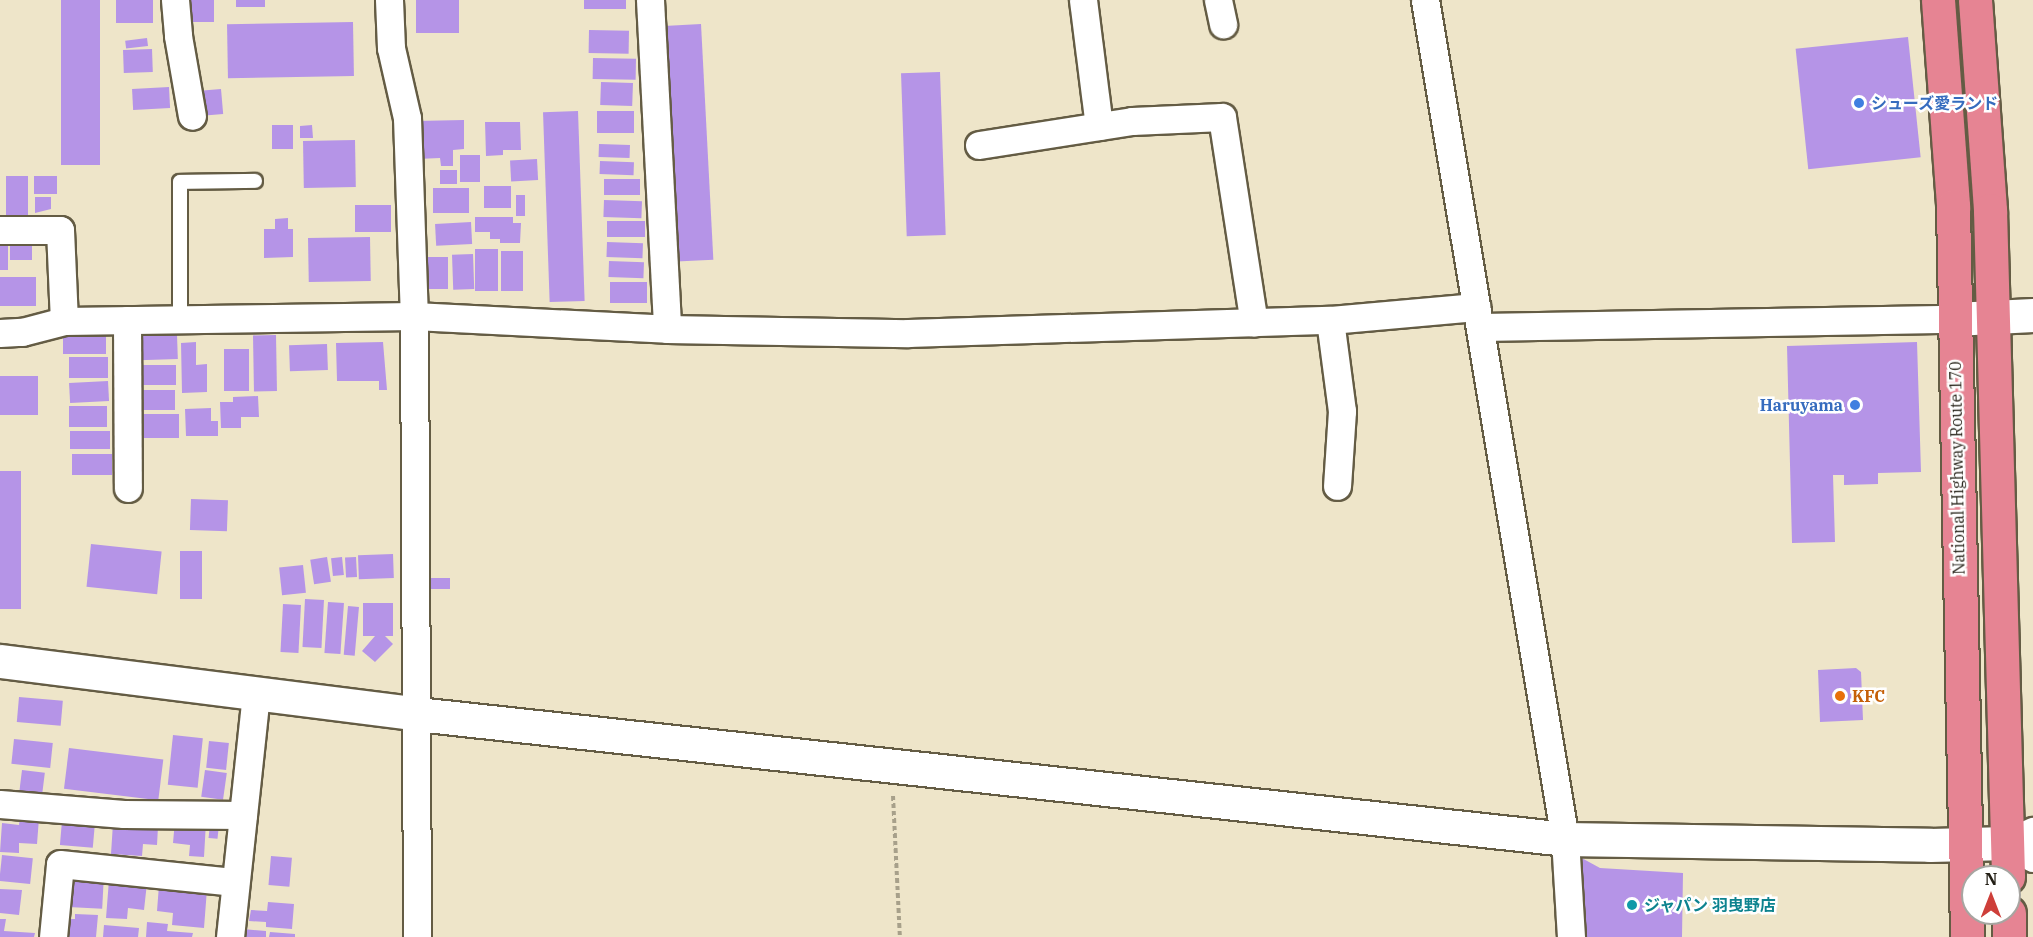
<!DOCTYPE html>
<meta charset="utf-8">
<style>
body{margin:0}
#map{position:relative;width:2033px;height:937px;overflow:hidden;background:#eee5c9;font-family:"IBM Plex Serif","Noto Sans JP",serif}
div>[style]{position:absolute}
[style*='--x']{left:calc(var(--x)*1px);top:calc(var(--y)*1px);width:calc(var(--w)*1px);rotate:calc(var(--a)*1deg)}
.building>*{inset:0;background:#b594e7;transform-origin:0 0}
.path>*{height:4px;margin-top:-2px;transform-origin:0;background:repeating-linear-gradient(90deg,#a7a08a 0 4.5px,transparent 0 7.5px)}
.roads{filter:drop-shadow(2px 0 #645c44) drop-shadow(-2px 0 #645c44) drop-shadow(0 2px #645c44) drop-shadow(0 -2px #645c44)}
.service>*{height:14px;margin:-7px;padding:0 7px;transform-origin:7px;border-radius:7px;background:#fff}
.minor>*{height:27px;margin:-13.5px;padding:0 13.5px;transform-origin:13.5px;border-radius:13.5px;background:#fff}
.tertiary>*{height:33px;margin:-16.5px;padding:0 16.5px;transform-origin:16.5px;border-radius:16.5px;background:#fff}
.trunk>*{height:33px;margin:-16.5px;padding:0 16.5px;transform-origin:16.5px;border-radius:16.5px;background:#e68493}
.dots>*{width:16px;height:16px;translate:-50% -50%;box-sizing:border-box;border:3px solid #fff;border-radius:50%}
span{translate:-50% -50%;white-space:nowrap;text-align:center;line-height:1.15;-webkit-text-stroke:5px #fff;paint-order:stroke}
.shop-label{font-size:16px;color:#366cbe;font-weight:700}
.left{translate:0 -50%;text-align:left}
.right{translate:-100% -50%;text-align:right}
.street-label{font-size:16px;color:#221e14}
.food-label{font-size:16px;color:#c56008;font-weight:700}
.culture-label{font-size:16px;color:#0d838f;font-weight:700}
.north{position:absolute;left:1961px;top:865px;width:60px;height:60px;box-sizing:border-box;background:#fff;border:2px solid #a7a5a1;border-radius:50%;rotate:0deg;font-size:16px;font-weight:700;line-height:24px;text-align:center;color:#221e14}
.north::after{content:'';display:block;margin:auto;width:21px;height:27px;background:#ce3f3a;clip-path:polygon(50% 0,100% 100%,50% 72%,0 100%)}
</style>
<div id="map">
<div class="building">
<div style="left:61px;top:0;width:39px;height:165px"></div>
<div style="left:116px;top:0;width:37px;height:23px"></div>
<div style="left:190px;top:0;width:24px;height:22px"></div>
<div style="left:236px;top:0;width:29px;height:7px"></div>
<div style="left:416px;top:0;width:43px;height:33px"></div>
<div style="left:584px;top:0;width:42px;height:9px"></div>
<div style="left:353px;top:22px;width:54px;height:126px;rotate:89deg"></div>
<div style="left:701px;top:24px;width:236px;height:37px;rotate:87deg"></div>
<div style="left:589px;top:30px;width:40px;height:23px;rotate:1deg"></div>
<div style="left:1908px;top:37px;width:121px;height:113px;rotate:84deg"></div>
<div style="left:147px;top:38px;width:8px;height:22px;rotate:83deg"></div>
<div style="left:152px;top:49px;width:23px;height:29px;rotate:88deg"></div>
<div style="left:593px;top:58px;width:43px;height:21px;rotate:1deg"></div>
<div style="left:940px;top:72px;width:163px;height:39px;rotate:88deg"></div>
<div style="left:601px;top:82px;width:32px;height:23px;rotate:2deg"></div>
<div style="left:169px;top:87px;width:21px;height:37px;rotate:87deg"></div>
<div style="left:221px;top:89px;width:25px;height:27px;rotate:85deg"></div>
<div style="left:578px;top:111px;width:190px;height:35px;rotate:88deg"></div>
<div style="left:597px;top:111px;width:37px;height:22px"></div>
<div style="clip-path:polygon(464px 120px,464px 149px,453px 150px,453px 166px,441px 166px,440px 158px,417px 159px,416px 121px)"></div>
<div style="clip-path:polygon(485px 122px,520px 122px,521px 150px,503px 150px,503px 155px,486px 156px)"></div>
<div style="left:272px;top:125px;width:21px;height:24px"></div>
<div style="clip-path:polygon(312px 125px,313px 138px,300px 138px,300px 126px)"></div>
<div style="left:355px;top:140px;width:47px;height:52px;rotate:89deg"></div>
<div style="left:599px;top:144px;width:31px;height:13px;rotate:2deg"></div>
<div style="left:460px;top:155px;width:20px;height:27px"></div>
<div style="left:537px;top:159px;width:21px;height:27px;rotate:87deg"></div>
<div style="left:600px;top:161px;width:34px;height:13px;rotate:2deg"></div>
<div style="left:457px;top:170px;width:14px;height:17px;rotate:90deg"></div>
<div style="left:6px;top:176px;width:22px;height:41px"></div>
<div style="left:34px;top:176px;width:23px;height:18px"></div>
<div style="left:604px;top:179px;width:36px;height:16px"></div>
<div style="left:511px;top:186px;width:22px;height:27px;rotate:90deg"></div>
<div style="left:433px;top:188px;width:36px;height:25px"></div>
<div style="left:516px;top:195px;width:9px;height:21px"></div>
<div style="clip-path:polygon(35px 197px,51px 197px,51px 209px,35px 213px)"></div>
<div style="left:604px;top:200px;width:38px;height:17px;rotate:2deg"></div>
<div style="left:391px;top:205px;width:27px;height:36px;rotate:90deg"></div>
<div style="clip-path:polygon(475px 217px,513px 217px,513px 223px,521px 223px,520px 243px,500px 243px,500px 239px,490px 239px,490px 232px,475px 232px)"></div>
<div style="clip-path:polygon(288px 218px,288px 229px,293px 229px,293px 257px,264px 258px,264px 229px,275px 229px,275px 219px)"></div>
<div style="left:607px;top:221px;width:38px;height:16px"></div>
<div style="left:471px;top:222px;width:22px;height:36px;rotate:87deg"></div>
<div style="left:370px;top:237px;width:44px;height:62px;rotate:89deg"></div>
<div style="left:10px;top:239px;width:22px;height:21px"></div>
<div style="left:0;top:241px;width:8px;height:29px"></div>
<div style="left:607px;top:242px;width:36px;height:15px;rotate:2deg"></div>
<div style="left:498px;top:249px;width:42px;height:23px;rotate:90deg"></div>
<div style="left:501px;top:251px;width:22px;height:40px"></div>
<div style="left:473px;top:254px;width:35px;height:21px;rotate:88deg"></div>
<div style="left:420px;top:257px;width:28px;height:32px"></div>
<div style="left:609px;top:261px;width:35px;height:16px;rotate:2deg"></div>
<div style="left:0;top:277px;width:36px;height:29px"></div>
<div style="left:610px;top:282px;width:37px;height:21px"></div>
<div style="left:106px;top:333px;width:21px;height:43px;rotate:90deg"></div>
<div style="left:177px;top:335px;width:24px;height:39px;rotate:88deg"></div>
<div style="left:276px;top:335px;width:56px;height:23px;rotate:89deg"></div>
<div style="clip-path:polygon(196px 342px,196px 365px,207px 364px,207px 392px,182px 393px,181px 343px)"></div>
<div style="clip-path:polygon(383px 342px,387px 390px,379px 390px,379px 381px,337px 381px,336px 343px)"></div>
<div style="clip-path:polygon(1917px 342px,1921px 472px,1878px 473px,1878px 484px,1844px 485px,1844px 475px,1833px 475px,1835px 542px,1792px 543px,1787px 346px)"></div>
<div style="left:327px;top:344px;width:26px;height:38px;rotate:88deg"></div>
<div style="left:224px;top:349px;width:25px;height:42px"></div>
<div style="left:108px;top:357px;width:21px;height:39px;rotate:90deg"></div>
<div style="left:176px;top:365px;width:20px;height:38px;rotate:90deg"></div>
<div style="left:38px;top:376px;width:39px;height:38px;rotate:90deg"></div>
<div style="left:108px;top:381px;width:20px;height:39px;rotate:87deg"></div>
<div style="left:139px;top:390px;width:36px;height:20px"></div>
<div style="clip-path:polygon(258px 396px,259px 417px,241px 417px,241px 428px,221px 428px,220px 402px,233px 402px,233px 397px)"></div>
<div style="left:107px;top:406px;width:21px;height:38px;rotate:90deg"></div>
<div style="clip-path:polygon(211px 408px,211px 421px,218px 421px,218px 436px,186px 436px,185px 409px)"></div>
<div style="left:179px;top:414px;width:24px;height:40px;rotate:90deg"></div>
<div style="left:70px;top:431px;width:40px;height:18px"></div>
<div style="left:112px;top:454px;width:21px;height:40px;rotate:90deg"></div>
<div style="left:0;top:471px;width:21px;height:138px"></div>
<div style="left:191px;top:499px;width:37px;height:31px;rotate:2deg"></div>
<div style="left:91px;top:544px;width:71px;height:43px;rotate:6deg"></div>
<div style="left:180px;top:551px;width:22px;height:48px"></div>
<div style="left:393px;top:554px;width:24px;height:35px;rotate:88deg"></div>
<div style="left:327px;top:557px;width:25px;height:17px;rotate:81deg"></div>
<div style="left:342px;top:557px;width:18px;height:11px;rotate:84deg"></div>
<div style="left:356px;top:557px;width:20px;height:11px;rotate:87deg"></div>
<div style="left:303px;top:565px;width:28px;height:24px;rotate:84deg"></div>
<div style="left:427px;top:578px;width:23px;height:11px"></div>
<div style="left:305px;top:599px;width:19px;height:48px;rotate:3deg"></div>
<div style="left:328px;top:602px;width:16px;height:51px;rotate:4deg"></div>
<div style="clip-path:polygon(363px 603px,393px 603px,393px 636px,385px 636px,393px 644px,375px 662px,362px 651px,375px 636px,363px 636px)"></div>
<div style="left:283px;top:604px;width:18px;height:48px;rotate:3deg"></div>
<div style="left:348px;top:606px;width:11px;height:49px;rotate:5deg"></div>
<div style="clip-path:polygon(1856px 668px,1861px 672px,1863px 720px,1820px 722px,1818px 670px)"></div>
<div style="left:19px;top:697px;width:44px;height:25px;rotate:5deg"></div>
<div style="left:173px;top:735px;width:30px;height:50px;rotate:6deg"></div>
<div style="left:14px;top:739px;width:39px;height:25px;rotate:6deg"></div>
<div style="left:209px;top:741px;width:20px;height:27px;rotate:6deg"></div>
<div style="left:69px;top:748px;width:95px;height:41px;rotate:7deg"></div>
<div style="left:22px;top:770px;width:23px;height:25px;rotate:7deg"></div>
<div style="left:205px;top:770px;width:22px;height:27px;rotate:8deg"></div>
<div style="clip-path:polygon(20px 816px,39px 818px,37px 844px,19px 843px,19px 853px,0 852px,2px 823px,19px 825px)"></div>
<div style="clip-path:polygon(175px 820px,206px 822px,204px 857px,189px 856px,190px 845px,173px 843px)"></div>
<div style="left:62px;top:821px;width:33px;height:24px;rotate:5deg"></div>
<div style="clip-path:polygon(113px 823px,158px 827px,157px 845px,143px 844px,142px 856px,111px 854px)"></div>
<div style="left:210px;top:824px;width:9px;height:14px;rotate:6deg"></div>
<div style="left:2px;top:855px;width:31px;height:26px;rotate:6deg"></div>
<div style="left:271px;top:856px;width:21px;height:29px;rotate:5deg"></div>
<div style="clip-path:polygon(1578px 856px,1600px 868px,1683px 873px,1682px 937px,1585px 937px)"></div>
<div style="left:70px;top:873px;width:34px;height:34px;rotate:3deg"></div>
<div style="clip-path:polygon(109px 880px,147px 883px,144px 910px,128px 908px,127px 919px,106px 918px)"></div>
<div style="clip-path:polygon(159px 885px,207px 889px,204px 928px,172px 925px,173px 913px,157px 911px)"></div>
<div style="clip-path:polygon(0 889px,22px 890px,19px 915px,0 913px)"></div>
<div style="clip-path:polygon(268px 902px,294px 904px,292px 929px,266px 927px,266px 922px,249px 921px,251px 910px,267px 911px)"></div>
<div style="clip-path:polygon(75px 914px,98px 915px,96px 937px,65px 937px,67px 919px,75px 919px)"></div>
<div style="clip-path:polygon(0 919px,6px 919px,4px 931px,35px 933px,34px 937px,0 937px)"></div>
<div style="clip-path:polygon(147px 922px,168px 924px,167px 931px,193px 933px,192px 937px,146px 937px)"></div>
<div style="clip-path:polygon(104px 925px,139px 928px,138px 937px,103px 937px)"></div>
<div style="clip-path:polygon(243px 929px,266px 931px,266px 937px,242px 937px)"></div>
<div style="clip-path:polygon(270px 932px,295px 934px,295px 937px,269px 937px)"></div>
</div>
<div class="path">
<div style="--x:893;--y:796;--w:141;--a:87.2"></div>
</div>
<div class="roads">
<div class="service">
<div style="--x:180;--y:319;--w:137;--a:-90"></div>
<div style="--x:180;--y:182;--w:75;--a:-0.8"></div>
</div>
<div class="minor">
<div style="--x:175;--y:0;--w:36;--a:85"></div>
<div style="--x:178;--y:36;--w:81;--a:80.1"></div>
<div style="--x:389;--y:0;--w:48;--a:87.6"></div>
<div style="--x:391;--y:48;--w:72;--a:77.1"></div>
<div style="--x:407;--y:118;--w:198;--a:88"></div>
<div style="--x:414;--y:316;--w:621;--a:89.72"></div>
<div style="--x:650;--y:0;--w:329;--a:87"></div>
<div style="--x:1083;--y:0;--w:127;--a:82.8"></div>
<div style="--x:1218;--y:0;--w:25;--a:78"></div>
<div style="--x:1425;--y:0;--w:851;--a:80.53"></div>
<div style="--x:1565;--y:839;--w:98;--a:86.5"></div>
<div style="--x:979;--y:145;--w:155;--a:-8.9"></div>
<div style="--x:1132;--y:121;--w:90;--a:-2.5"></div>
<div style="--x:1222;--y:117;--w:208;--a:81.2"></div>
<div style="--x:0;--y:230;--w:60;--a:0"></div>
<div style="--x:60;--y:230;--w:91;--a:87.5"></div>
<div style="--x:127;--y:320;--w:168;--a:89.7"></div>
<div style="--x:1330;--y:320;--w:92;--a:82.5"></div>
<div style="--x:1342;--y:411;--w:75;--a:93.8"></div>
<div style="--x:1481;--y:327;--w:473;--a:-1"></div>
<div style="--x:0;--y:333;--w:22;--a:-3"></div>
<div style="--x:22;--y:332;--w:43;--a:-14.7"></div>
<div style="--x:64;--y:321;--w:350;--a:-0.8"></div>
<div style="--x:414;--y:316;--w:253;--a:2.9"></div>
<div style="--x:667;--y:329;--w:241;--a:1"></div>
<div style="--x:908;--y:333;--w:422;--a:-1.8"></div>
<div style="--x:1330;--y:320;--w:147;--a:-5.1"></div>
<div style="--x:0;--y:804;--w:124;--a:4.6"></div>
<div style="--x:124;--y:814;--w:119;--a:0.5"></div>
<div style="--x:2007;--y:843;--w:30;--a:30"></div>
<div style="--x:2007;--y:843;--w:29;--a:-25"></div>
<div style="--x:53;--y:937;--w:73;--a:-84.5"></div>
<div style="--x:60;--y:864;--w:176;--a:5.9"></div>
<div style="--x:230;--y:937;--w:246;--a:-83.9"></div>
</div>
<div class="tertiary">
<div style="--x:1954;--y:319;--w:79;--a:-2.9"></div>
<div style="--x:0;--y:661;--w:420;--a:7.2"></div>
<div style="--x:417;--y:714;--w:1155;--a:6.21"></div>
<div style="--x:1565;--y:839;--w:365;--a:0.9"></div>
<div style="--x:1930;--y:845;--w:77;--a:-1.5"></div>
</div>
<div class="trunk">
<div style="--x:1938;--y:0;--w:207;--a:85.8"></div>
<div style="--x:1953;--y:206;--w:731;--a:88.9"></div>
<div style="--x:1975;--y:0;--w:211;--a:85.9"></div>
<div style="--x:1990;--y:210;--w:667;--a:88.45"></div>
<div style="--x:2009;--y:913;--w:24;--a:90"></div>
</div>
</div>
<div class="dots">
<div style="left:1859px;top:103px;background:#3f7fe0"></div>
<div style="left:1855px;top:405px;background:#3f7fe0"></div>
<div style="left:1840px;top:696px;background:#e8710a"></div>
<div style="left:1632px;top:905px;background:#0f9aa8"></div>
</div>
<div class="shop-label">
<span class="left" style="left:1871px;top:103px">シューズ愛ランド</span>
<span class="right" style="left:1843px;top:405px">Haruyama</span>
</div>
<div class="street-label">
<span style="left:1957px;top:468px;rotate:-91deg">National Highway Route 170</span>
</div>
<div class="food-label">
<span class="left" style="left:1852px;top:696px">KFC</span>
</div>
<div class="culture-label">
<span class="left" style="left:1644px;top:905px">ジャパン 羽曳野店</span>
</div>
<div class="north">N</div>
</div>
